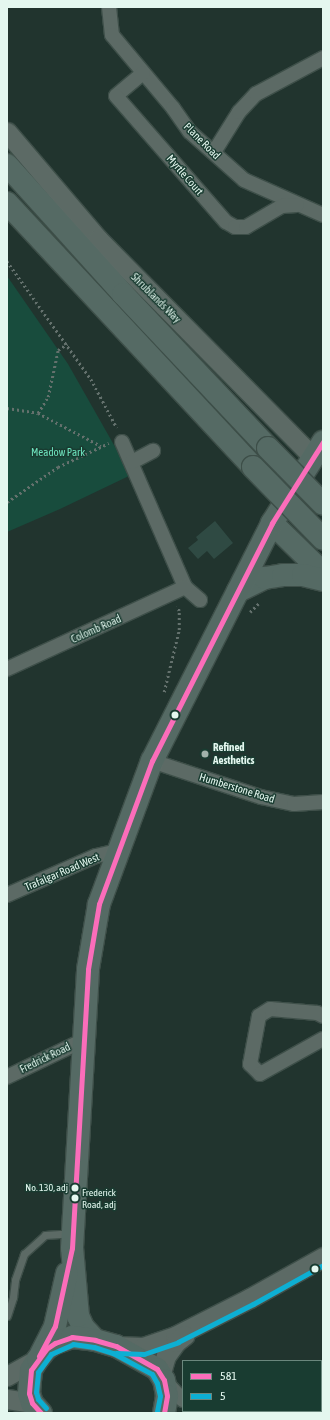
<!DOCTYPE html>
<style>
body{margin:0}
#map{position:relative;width:330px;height:1420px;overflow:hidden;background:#21342e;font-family:"Asap Condensed",sans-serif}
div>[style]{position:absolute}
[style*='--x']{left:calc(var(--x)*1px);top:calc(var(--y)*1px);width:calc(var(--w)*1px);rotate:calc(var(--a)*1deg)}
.green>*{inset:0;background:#184c3d}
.building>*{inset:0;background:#2f4a43}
.path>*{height:2.5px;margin-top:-1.25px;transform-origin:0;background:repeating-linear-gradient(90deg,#64716d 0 2px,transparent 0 5px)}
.roads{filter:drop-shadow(1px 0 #3e4f49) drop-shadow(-1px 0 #3e4f49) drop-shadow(0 1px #3e4f49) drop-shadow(0 -1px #3e4f49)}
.lane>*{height:7px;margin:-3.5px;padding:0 3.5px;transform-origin:3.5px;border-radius:3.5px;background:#5c6a65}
.street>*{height:14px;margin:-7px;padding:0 7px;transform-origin:7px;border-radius:7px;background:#5c6a65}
.secondary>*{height:19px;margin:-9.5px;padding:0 9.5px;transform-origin:9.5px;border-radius:9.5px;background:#5c6a65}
.highway>*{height:22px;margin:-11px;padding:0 11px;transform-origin:11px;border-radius:11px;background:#556a64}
.bridges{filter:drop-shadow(1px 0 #3e4f49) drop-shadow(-1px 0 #3e4f49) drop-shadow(0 1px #3e4f49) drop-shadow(0 -1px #3e4f49)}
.highway-bridge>*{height:22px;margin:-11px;padding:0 11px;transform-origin:11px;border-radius:11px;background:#556a64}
.bus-1>*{height:5px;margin:-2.5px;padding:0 2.5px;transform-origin:2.5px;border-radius:2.5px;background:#fb6dba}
.bus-2>*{height:5px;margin:-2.5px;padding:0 2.5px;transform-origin:2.5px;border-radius:2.5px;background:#0dafd3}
.dots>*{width:11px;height:11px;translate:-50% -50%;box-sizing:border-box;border:2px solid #193c31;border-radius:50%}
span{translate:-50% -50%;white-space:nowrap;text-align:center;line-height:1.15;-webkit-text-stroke:3px #193c31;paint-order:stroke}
.bus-label{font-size:10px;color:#e4f7ef}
.right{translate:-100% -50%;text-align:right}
.left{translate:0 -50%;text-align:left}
.street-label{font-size:11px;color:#e4f7ef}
.park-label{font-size:11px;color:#6de2bd}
.poi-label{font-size:11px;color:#e4f7ef;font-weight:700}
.frame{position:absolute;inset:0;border:8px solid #e4f7ef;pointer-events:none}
.legend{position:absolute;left:182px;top:1360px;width:140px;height:52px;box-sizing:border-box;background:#193c31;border:1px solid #6a877d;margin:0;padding:5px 7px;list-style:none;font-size:12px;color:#e4f7ef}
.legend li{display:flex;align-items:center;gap:8px;height:20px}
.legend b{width:20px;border:1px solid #6a877d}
</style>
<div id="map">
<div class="green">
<div style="clip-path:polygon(7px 276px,68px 364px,131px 475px,60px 509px,7px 532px)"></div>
</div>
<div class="building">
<div style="clip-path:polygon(215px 521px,233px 543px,214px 559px,207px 551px,198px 559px,188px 548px,198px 540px,196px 537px)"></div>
</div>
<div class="path">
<div style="--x:7;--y:261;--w:145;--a:54.6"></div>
<div style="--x:91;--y:379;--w:55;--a:62"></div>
<div style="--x:7;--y:408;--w:31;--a:9"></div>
<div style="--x:38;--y:413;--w:71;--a:27.6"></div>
<div style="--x:38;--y:413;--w:19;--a:-58"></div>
<div style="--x:48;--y:397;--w:48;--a:-78"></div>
<div style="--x:58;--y:350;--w:11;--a:-34"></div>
<div style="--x:7;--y:502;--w:62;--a:-34.5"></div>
<div style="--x:58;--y:467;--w:56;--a:-25.2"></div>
<div style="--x:250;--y:612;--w:13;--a:-45"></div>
<div style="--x:164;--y:692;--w:64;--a:-76.4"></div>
<div style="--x:179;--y:630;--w:19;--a:-90"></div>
<div style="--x:179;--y:611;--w:5;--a:-112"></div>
</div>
<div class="roads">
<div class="lane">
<div style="--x:7;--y:1316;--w:20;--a:-72"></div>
<div style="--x:13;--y:1297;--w:17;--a:-83"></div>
<div style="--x:15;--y:1280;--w:28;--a:-71"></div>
<div style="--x:24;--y:1254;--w:28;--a:-42"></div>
<div style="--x:45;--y:1235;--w:26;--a:-4"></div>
</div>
<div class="street">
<div style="--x:109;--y:7;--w:28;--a:84"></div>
<div style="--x:112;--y:35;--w:95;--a:50.1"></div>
<div style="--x:173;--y:108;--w:29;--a:55"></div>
<div style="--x:190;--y:132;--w:72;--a:41.6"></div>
<div style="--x:244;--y:180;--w:86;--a:23.9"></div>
<div style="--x:143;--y:73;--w:35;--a:140"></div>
<div style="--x:116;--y:96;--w:167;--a:48.9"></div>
<div style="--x:226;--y:222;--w:10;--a:29"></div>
<div style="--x:235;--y:227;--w:11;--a:0"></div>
<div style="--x:246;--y:227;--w:42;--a:-30.3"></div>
<div style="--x:282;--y:206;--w:15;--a:-4"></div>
<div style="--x:214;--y:152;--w:47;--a:-58"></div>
<div style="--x:239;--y:112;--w:25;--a:-47"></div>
<div style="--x:256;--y:94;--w:76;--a:-28.2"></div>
<div style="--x:122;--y:442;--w:158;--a:66.5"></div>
<div style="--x:185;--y:587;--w:20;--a:41"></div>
<div style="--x:132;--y:462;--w:24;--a:-28"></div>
<div style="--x:7;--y:669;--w:196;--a:-24.7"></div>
<div style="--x:152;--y:761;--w:115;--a:18.3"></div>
<div style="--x:261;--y:797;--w:34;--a:12"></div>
<div style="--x:294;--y:804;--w:29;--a:-4"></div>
<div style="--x:7;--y:895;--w:97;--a:-23.7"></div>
<div style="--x:96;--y:856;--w:23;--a:-13"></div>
<div style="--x:323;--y:1016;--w:7;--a:-153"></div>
<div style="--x:317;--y:1013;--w:47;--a:-175.1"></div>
<div style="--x:270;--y:1009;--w:13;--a:148"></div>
<div style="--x:259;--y:1016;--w:49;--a:100.6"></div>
<div style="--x:250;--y:1064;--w:14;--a:45"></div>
<div style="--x:260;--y:1074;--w:72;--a:-29.1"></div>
<div style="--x:7;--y:1077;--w:85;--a:-25.7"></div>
<div style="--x:166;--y:1382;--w:25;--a:47"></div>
<div style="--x:195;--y:1411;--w:3;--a:45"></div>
</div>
<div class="secondary">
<div style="--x:7;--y:132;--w:140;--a:49.6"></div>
<div style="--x:98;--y:239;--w:306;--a:45.4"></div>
<div style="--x:116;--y:1346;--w:27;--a:2"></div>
<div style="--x:143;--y:1347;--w:34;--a:-19"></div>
<div style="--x:175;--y:1336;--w:84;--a:-26.9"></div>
<div style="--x:250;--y:1298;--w:84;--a:-29.3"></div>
<div style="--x:161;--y:1373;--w:18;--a:-74"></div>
<div style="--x:166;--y:1356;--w:17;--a:-54"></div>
<div style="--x:176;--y:1342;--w:11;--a:-38"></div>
<div style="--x:7;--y:1376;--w:35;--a:-29"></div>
<div style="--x:7;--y:1399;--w:25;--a:9"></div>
</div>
<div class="highway">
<div style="--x:7;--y:165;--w:173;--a:48"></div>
<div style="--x:123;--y:294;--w:212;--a:46.7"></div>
<div style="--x:7;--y:203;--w:361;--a:47"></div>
<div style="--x:272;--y:523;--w:71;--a:44.4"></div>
<div style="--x:238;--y:591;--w:30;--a:-26"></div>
<div style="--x:265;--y:578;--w:18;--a:-9"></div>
<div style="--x:283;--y:575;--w:20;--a:0"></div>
<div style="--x:303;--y:575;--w:21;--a:14"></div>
<div style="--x:95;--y:1340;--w:18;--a:-133"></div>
<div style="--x:83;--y:1327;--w:12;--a:-114"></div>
<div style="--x:78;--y:1316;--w:68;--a:-95"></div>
<div style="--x:72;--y:1248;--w:279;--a:-86.7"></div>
<div style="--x:88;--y:969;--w:66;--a:-80.4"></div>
<div style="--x:99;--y:904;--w:153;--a:-69.7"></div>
<div style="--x:152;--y:761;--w:267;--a:-63.2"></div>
<div style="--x:272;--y:523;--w:96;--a:-57.8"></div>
<div style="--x:41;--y:1354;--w:31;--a:-63"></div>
<div style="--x:55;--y:1326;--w:54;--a:-77.2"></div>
<div style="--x:41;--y:1413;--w:13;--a:-132"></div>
<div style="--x:32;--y:1403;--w:10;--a:-107"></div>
<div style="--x:29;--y:1393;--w:23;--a:-85"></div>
<div style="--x:31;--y:1370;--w:13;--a:-58"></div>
<div style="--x:38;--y:1359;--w:13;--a:-51"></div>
<div style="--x:46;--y:1349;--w:11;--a:-34"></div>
<div style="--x:55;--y:1343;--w:18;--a:-19"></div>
<div style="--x:72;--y:1337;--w:23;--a:7"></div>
<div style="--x:95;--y:1340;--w:22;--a:16"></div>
<div style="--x:116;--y:1346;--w:47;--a:29.3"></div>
<div style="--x:157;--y:1369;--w:13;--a:58"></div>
<div style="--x:164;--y:1380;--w:16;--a:79"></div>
<div style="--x:167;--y:1396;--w:17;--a:100"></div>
</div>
</div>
<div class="bridges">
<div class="highway-bridge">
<div style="--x:268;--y:448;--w:78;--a:45.5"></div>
<div style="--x:253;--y:467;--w:100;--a:45.8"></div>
</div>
</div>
<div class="bus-1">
<div style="--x:39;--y:1356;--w:34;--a:-62"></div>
<div style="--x:55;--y:1326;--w:80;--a:-77.7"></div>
<div style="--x:72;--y:1248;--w:279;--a:-86.7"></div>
<div style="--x:88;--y:969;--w:66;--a:-80.4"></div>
<div style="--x:99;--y:904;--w:153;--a:-69.7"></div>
<div style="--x:152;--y:761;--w:267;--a:-63.2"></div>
<div style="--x:272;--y:523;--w:96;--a:-57.8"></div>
<div style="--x:41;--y:1413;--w:13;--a:-132"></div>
<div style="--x:32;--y:1403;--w:10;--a:-107"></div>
<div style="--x:29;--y:1393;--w:23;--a:-85"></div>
<div style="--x:31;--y:1370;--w:26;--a:-54"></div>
<div style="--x:46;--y:1349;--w:11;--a:-34"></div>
<div style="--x:55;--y:1343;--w:18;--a:-19"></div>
<div style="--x:72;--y:1337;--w:23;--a:7"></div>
<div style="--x:95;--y:1340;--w:22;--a:16"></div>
<div style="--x:116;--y:1346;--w:47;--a:29.3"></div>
<div style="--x:157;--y:1369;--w:13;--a:58"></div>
<div style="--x:164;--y:1380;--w:16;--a:79"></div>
<div style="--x:167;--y:1396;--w:17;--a:100"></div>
</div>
<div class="bus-2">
<div style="--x:116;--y:1353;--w:28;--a:2"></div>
<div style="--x:144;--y:1354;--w:36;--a:-19"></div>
<div style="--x:178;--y:1342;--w:84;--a:-26.9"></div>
<div style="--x:253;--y:1304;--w:80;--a:-29.1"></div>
<div style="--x:46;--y:1408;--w:12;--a:-132"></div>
<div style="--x:38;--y:1399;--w:7;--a:-106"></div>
<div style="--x:36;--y:1392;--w:20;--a:-84"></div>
<div style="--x:38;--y:1372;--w:22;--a:-54"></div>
<div style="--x:51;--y:1354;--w:24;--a:-24"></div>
<div style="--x:73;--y:1344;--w:21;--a:8"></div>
<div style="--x:94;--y:1347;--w:20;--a:18"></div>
<div style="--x:113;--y:1353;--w:44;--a:28.3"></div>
<div style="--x:152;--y:1374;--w:10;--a:61"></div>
<div style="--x:157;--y:1383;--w:13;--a:77"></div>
<div style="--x:160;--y:1396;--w:16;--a:101"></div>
</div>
<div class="dots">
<div style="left:175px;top:715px;background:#e4f7ef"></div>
<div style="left:205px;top:754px;background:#a0b3ab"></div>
<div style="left:75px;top:1188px;background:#e4f7ef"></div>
<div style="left:75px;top:1198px;background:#e4f7ef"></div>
<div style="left:315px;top:1269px;background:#e4f7ef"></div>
</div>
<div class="bus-label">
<span class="right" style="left:68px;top:1188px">No. 130, adj</span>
<span class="left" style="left:82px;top:1198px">Frederick<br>Road, adj</span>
</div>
<div class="street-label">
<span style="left:202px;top:141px;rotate:45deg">Plane Road</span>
<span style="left:185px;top:175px;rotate:49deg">Myrtle Court</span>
<span style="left:156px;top:298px;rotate:45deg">Shrublands Way</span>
<span style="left:96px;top:629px;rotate:-24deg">Colomb Road</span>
<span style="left:237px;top:788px;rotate:17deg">Humberstone Road</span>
<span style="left:62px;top:872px;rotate:-23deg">Trafalgar Road West</span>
<span style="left:45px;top:1058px;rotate:-26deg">Fredrick Road</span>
</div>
<div class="park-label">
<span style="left:58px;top:452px">Meadow Park</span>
</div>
<div class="poi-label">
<span class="left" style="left:213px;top:754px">Refined<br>Aesthetics</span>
</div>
<div class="frame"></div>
<ul class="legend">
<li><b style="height:5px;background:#fb6dba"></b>581</li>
<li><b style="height:5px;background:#0dafd3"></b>5</li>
</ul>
</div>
